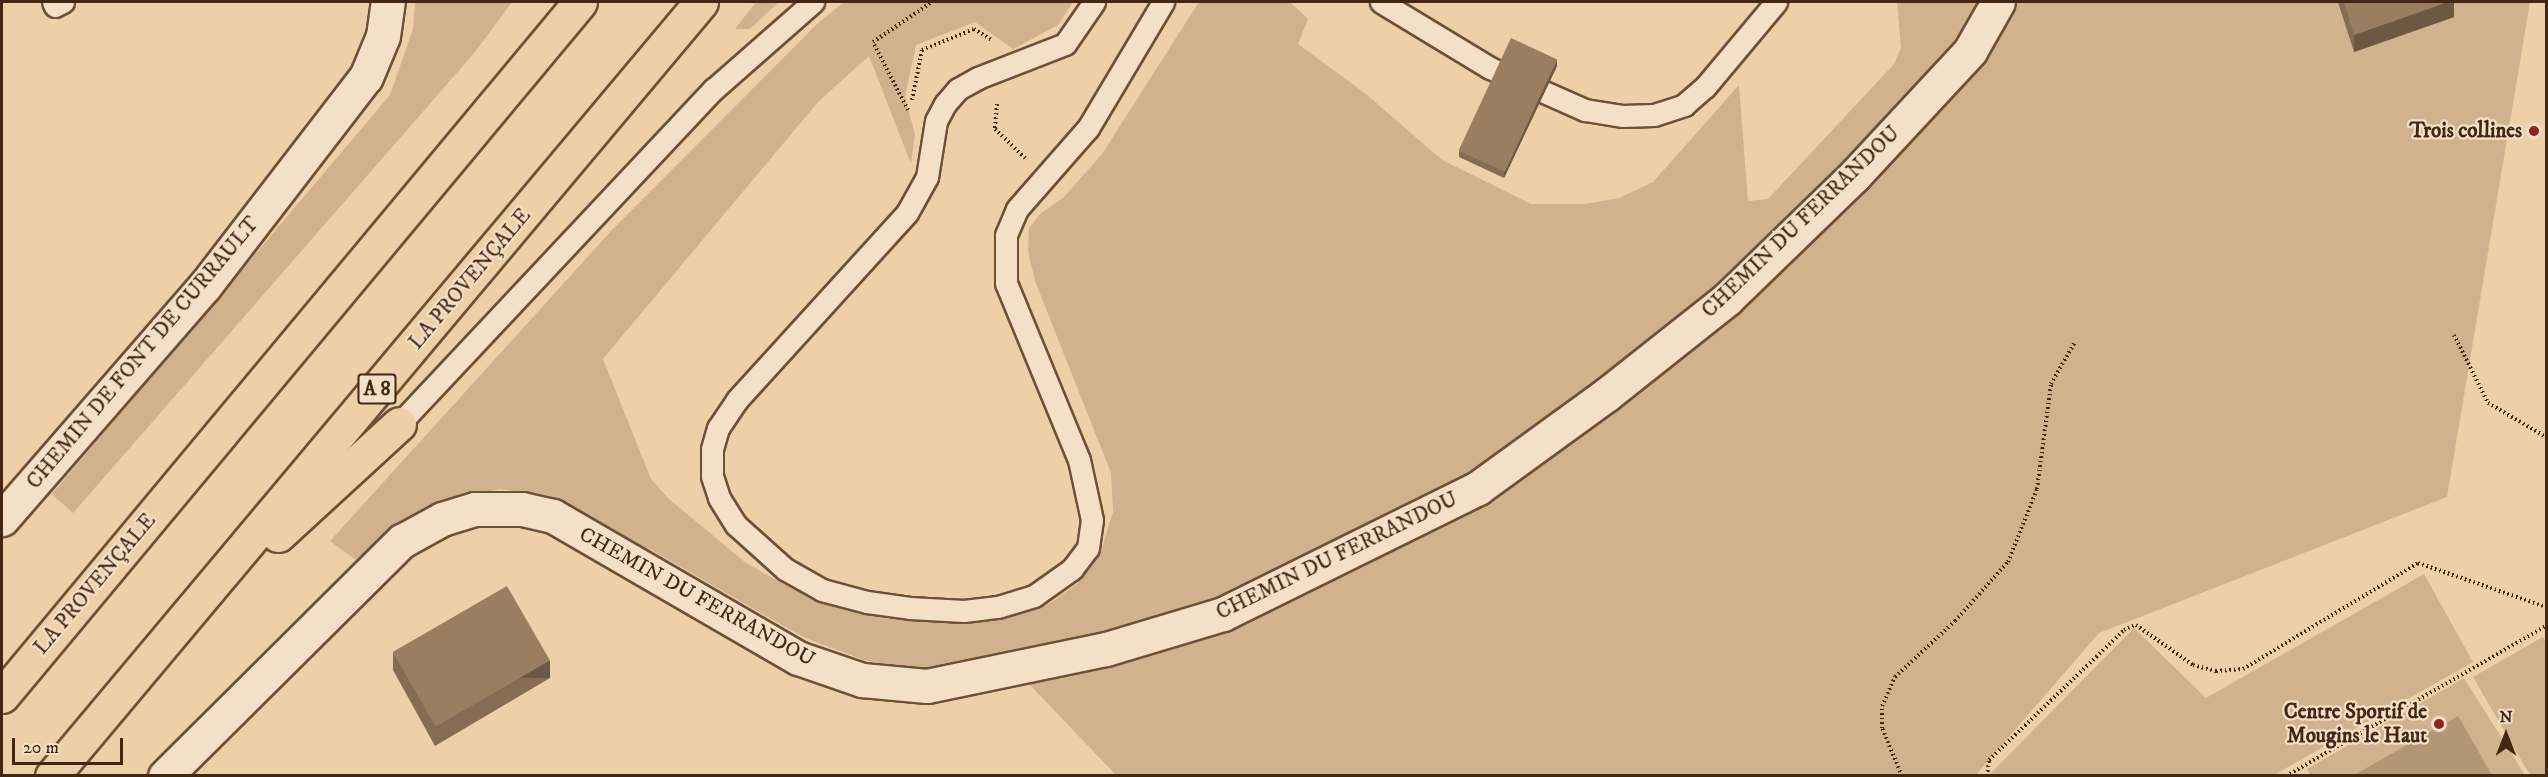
<!DOCTYPE html>
<meta charset="utf-8">
<style>
body{margin:0}
#map{position:relative;width:2548px;height:777px;overflow:hidden;background:#edd0a7;font-family:"IM FELL DW Pica",serif}
div>[style]{position:absolute}
[style*='--x']{left:calc(var(--x)*1px);top:calc(var(--y)*1px);width:calc(var(--w)*1px);rotate:calc(var(--a)*1deg)}
.green>*{inset:0;background:#d0b38e}
.water>*{inset:0;background:#b39675}
.path>*{height:4px;margin-top:-2px;transform-origin:0;background:repeating-linear-gradient(90deg,#432613 0 1.5px,transparent 0 4.5px)}
.roads{filter:drop-shadow(2px 0 #6e5038) drop-shadow(-2px 0 #6e5038) drop-shadow(0 2px #6e5038) drop-shadow(0 -2px #6e5038)}
.service>*{height:21px;margin:-10.5px;padding:0 10.5px;transform-origin:10.5px;border-radius:10.5px;background:#f3e0c6}
.minor>*{height:33px;margin:-16.5px;padding:0 16.5px;transform-origin:16.5px;border-radius:16.5px;background:#f3e0c6}
.motorway>*{height:33px;margin:-16.5px;padding:0 16.5px;transform-origin:16.5px;border-radius:16.5px;background:#edd0a7}
.wall>*{inset:0;background:#856c53}
.shaded-wall>*{inset:0;background:#6c5843;transform-origin:0 0}
.building>*{inset:0;background:#9b7e60;transform-origin:0 0}
.dots>*{width:16px;height:16px;translate:-50% -50%;box-sizing:border-box;border:3px solid #f3e0c6;border-radius:50%}
span{translate:-50% -50%;white-space:nowrap;text-align:center;line-height:1.15;-webkit-text-stroke:4.5px #f3e0c6;paint-order:stroke}
.shield-label span{padding:2px 4px;background:#f3e0c6;border:2px solid;border-radius:4px;-webkit-text-stroke-width:0}
.shield-label{font-size:20px;color:#432613;font-weight:700}
.poi-label{font-size:21px;color:#432613;font-weight:700}
.right{translate:-100% -50%;text-align:right}
.street-label{font-size:21px;color:#432613}
.frame{position:absolute;inset:0;border:3px solid #432613;pointer-events:none}
.north{position:absolute;left:2476px;top:705px;width:60px;height:60px;-webkit-text-stroke:4px #f3e0c6;paint-order:stroke;rotate:0deg;font-size:16px;font-weight:700;line-height:24px;text-align:center;color:#432613}
.north::after{content:'';display:block;margin:auto;width:21px;height:27px;background:#432613;clip-path:polygon(50% 0,100% 100%,50% 72%,0 100%)}
.scale{position:absolute;left:12px;top:738px;width:111px;height:27px;box-sizing:border-box;border:3px solid #432613;border-top:0;padding-left:8px;font-size:18px;line-height:21px;white-space:nowrap;color:#432613;-webkit-text-stroke:4px #f3e0c6;paint-order:stroke}
</style>
<div id="map">
<div class="green">
<div style="clip-path:polygon(415px 2px,512px 2px,475px 52px,73px 513px,52px 494px,390px 95px,413px 29px)"></div>
<div style="clip-path:polygon(756px 2px,779px 2px,750px 29px,735px 29px)"></div>
<div style="clip-path:polygon(844px 2px,1073px 2px,1058px 25px,1013px 49px,975px 22px,916px 45px,905px 97px,915px 134px,911px 164px,869px 56px,818px 102px,603px 359px,651px 479px,669px 499px,746px 563px,809px 598px,837px 608px,883px 618px,960px 623px,1014px 616px,1049px 604px,1077px 584px,1101px 551px,1113px 512px,1111px 473px,1035px 281px,1028px 251px,1029px 228px,1041px 213px,1063px 198px,1102px 154px,1199px 2px,1290px 2px,1308px 19px,1298px 44px,1366px 94px,1442px 160px,1531px 204px,1585px 204px,1619px 198px,1653px 182px,1739px 85px,1748px 201px,1768px 199px,1894px 64px,1901px 48px,1897px 2px,2530px 2px,2447px 497px,2099px 633px,1976px 775px,1116px 775px,1006px 660px,920px 672px,864px 660px,803px 637px,653px 551px,534px 494px,500px 489px,454px 499px,360px 563px,330px 541px,611px 231px,817px 24px)"></div>
<div style="clip-path:polygon(2424px 574px,2473px 662px,2274px 775px,1990px 774px,2134px 628px,2206px 698px)"></div>
<div style="clip-path:polygon(2543px 637px,2546px 643px,2546px 775px,2530px 775px,2473px 677px)"></div>
<div style="clip-path:polygon(2464px 678px,2525px 775px,2311px 776px,2307px 769px)"></div>
</div>
<div class="water">
<div style="clip-path:polygon(2458px 716px,2492px 775px,2354px 775px)"></div>
</div>
<div class="path">
<div style="--x:912;--y:100;--w:51;--a:-78.7"></div>
<div style="--x:922;--y:50;--w:56;--a:-22"></div>
<div style="--x:974;--y:29;--w:22;--a:32"></div>
<div style="--x:997;--y:104;--w:25;--a:95"></div>
<div style="--x:995;--y:129;--w:42;--a:44"></div>
<div style="--x:908;--y:110;--w:76;--a:-117.2"></div>
<div style="--x:873;--y:42;--w:71;--a:-34.1"></div>
<div style="--x:2454;--y:335;--w:76;--a:63.4"></div>
<div style="--x:2488;--y:403;--w:67;--a:30.4"></div>
<div style="--x:1902;--y:776;--w:52;--a:-112.6"></div>
<div style="--x:1882;--y:728;--w:22;--a:-90"></div>
<div style="--x:1882;--y:706;--w:32;--a:-66"></div>
<div style="--x:1895;--y:677;--w:82;--a:-43"></div>
<div style="--x:1955;--y:621;--w:79;--a:-48.1"></div>
<div style="--x:2008;--y:562;--w:79;--a:-68.3"></div>
<div style="--x:2037;--y:489;--w:106;--a:-82.4"></div>
<div style="--x:2051;--y:384;--w:48;--a:-60.3"></div>
<div style="--x:1987;--y:776;--w:16;--a:-83"></div>
<div style="--x:1989;--y:760;--w:187;--a:-43.9"></div>
<div style="--x:2124;--y:630;--w:13;--a:-23"></div>
<div style="--x:2136;--y:625;--w:70;--a:35.1"></div>
<div style="--x:2193;--y:665;--w:24;--a:15"></div>
<div style="--x:2216;--y:671;--w:27;--a:-4"></div>
<div style="--x:2243;--y:669;--w:205;--a:-31.2"></div>
<div style="--x:2418;--y:563;--w:135;--a:19"></div>
<div style="--x:2286;--y:776;--w:300;--a:-30"></div>
</div>
<div class="roads">
<div class="service">
<div style="--x:53;--y:2;--w:4;--a:63"></div>
<div style="--x:55;--y:6;--w:9;--a:-27"></div>
<div style="--x:1094;--y:2;--w:51;--a:124.6"></div>
<div style="--x:1065;--y:44;--w:93;--a:158.7"></div>
<div style="--x:978;--y:78;--w:23;--a:151"></div>
<div style="--x:958;--y:89;--w:20;--a:131"></div>
<div style="--x:945;--y:104;--w:19;--a:118"></div>
<div style="--x:936;--y:121;--w:57;--a:99.1"></div>
<div style="--x:927;--y:177;--w:41;--a:119.1"></div>
<div style="--x:907;--y:213;--w:253;--a:132.3"></div>
<div style="--x:737;--y:400;--w:34;--a:124"></div>
<div style="--x:718;--y:428;--w:22;--a:106"></div>
<div style="--x:712;--y:449;--w:27;--a:90"></div>
<div style="--x:712;--y:476;--w:23;--a:72"></div>
<div style="--x:719;--y:498;--w:32;--a:58"></div>
<div style="--x:736;--y:525;--w:66;--a:41.9"></div>
<div style="--x:785;--y:569;--w:43;--a:29.6"></div>
<div style="--x:822;--y:590;--w:47;--a:14.9"></div>
<div style="--x:867;--y:602;--w:43;--a:7.9"></div>
<div style="--x:910;--y:608;--w:54;--a:3.2"></div>
<div style="--x:964;--y:611;--w:34;--a:-7"></div>
<div style="--x:998;--y:607;--w:38;--a:-17"></div>
<div style="--x:1034;--y:596;--w:47;--a:-35.4"></div>
<div style="--x:1072;--y:569;--w:26;--a:-53"></div>
<div style="--x:1088;--y:548;--w:28;--a:-82"></div>
<div style="--x:1092;--y:520;--w:61;--a:-102.2"></div>
<div style="--x:1079;--y:460;--w:191;--a:-112.4"></div>
<div style="--x:1006;--y:283;--w:48;--a:-90"></div>
<div style="--x:1006;--y:235;--w:28;--a:-67"></div>
<div style="--x:1017;--y:209;--w:108;--a:-48.8"></div>
<div style="--x:1088;--y:128;--w:147;--a:-59.2"></div>
<div style="--x:1381;--y:2;--w:127;--a:31.2"></div>
<div style="--x:1490;--y:68;--w:104;--a:23.9"></div>
<div style="--x:1585;--y:110;--w:37;--a:9"></div>
<div style="--x:1622;--y:116;--w:32;--a:-2"></div>
<div style="--x:1654;--y:115;--w:32;--a:-18"></div>
<div style="--x:1684;--y:105;--w:28;--a:-41"></div>
<div style="--x:1705;--y:87;--w:111;--a:-50.1"></div>
<div style="--x:399;--y:424;--w:460;--a:-46.8"></div>
<div style="--x:714;--y:89;--w:132;--a:-41.3"></div>
</div>
<div class="minor">
<div style="--x:2;--y:519;--w:308;--a:-49"></div>
<div style="--x:204;--y:287;--w:265;--a:-52.4"></div>
<div style="--x:366;--y:77;--w:44;--a:-67.5"></div>
<div style="--x:383;--y:36;--w:34;--a:-82"></div>
<div style="--x:165;--y:776;--w:334;--a:-44.8"></div>
<div style="--x:402;--y:541;--w:46;--a:-28.8"></div>
<div style="--x:442;--y:519;--w:34;--a:-17"></div>
<div style="--x:475;--y:509;--w:47;--a:0"></div>
<div style="--x:522;--y:509;--w:32;--a:13"></div>
<div style="--x:553;--y:516;--w:283;--a:30.1"></div>
<div style="--x:798;--y:658;--w:68;--a:19"></div>
<div style="--x:862;--y:680;--w:65;--a:5.3"></div>
<div style="--x:927;--y:686;--w:183;--a:-11.7"></div>
<div style="--x:1106;--y:649;--w:122;--a:-16.7"></div>
<div style="--x:1223;--y:614;--w:284;--a:-26.3"></div>
<div style="--x:1478;--y:488;--w:158;--a:-36"></div>
<div style="--x:1606;--y:395;--w:154;--a:-38.4"></div>
<div style="--x:1727;--y:299;--w:177;--a:-44.1"></div>
<div style="--x:1854;--y:176;--w:171;--a:-47.1"></div>
<div style="--x:1970;--y:51;--w:56;--a:-60.3"></div>
</div>
<div class="motorway">
<div style="--x:278;--y:535;--w:164;--a:-42.5"></div>
<div style="--x:2;--y:696;--w:903;--a:-50.21"></div>
<div style="--x:52;--y:776;--w:1010;--a:-50.02"></div>
</div>
</div>
<div class="wall">
<div style="clip-path:polygon(2338px 2px,2454px 2px,2454px 17px,2354px 52px)"></div>
<div style="clip-path:polygon(1557px 66px,1504px 178px,1459px 157px,1459px 151px)"></div>
<div style="clip-path:polygon(393px 653px,550px 678px,435px 746px,393px 670px)"></div>
</div>
<div class="shaded-wall">
<div style="clip-path:polygon(2448px 2px,2454px 2px,2454px 17px,2354px 52px,2354px 35px)"></div>
<div style="clip-path:polygon(1557px 59px,1557px 66px,1504px 178px,1504px 172px)"></div>
<div style="left:550px;top:661px;width:17px;height:134px;rotate:90deg"></div>
</div>
<div class="building">
<div style="clip-path:polygon(2344px 2px,2448px 2px,2354px 35px)"></div>
<div style="left:1511px;top:38px;width:51px;height:124px;rotate:25deg"></div>
<div style="left:507px;top:586px;width:86px;height:132px;rotate:60deg"></div>
</div>
<div class="dots">
<div style="left:2534px;top:131px;background:#8f2418"></div>
<div style="left:2439px;top:724px;background:#8f2418"></div>
</div>
<div class="shield-label">
<span style="left:377px;top:389px">A 8</span>
</div>
<div class="poi-label">
<span class="right" style="left:2522px;top:131px">Trois collines</span>
<span class="right" style="left:2427px;top:724px">Centre Sportif de<br>Mougins le Haut</span>
</div>
<div class="street-label">
<span style="left:1801px;top:222px;rotate:-44deg">CHEMIN DU FERRANDOU</span>
<span style="left:470px;top:279px;rotate:-50deg">LA PROVENÇALE</span>
<span style="left:143px;top:353px;rotate:-50deg">CHEMIN DE FONT DE CURRAULT</span>
<span style="left:1337px;top:556px;rotate:-26deg">CHEMIN DU FERRANDOU</span>
<span style="left:95px;top:584px;rotate:-50deg">LA PROVENÇALE</span>
<span style="left:697px;top:597px;rotate:29deg">CHEMIN DU FERRANDOU</span>
</div>
<div class="frame"></div>
<div class="north">N</div>
<div class="scale">20 m</div>
</div>
